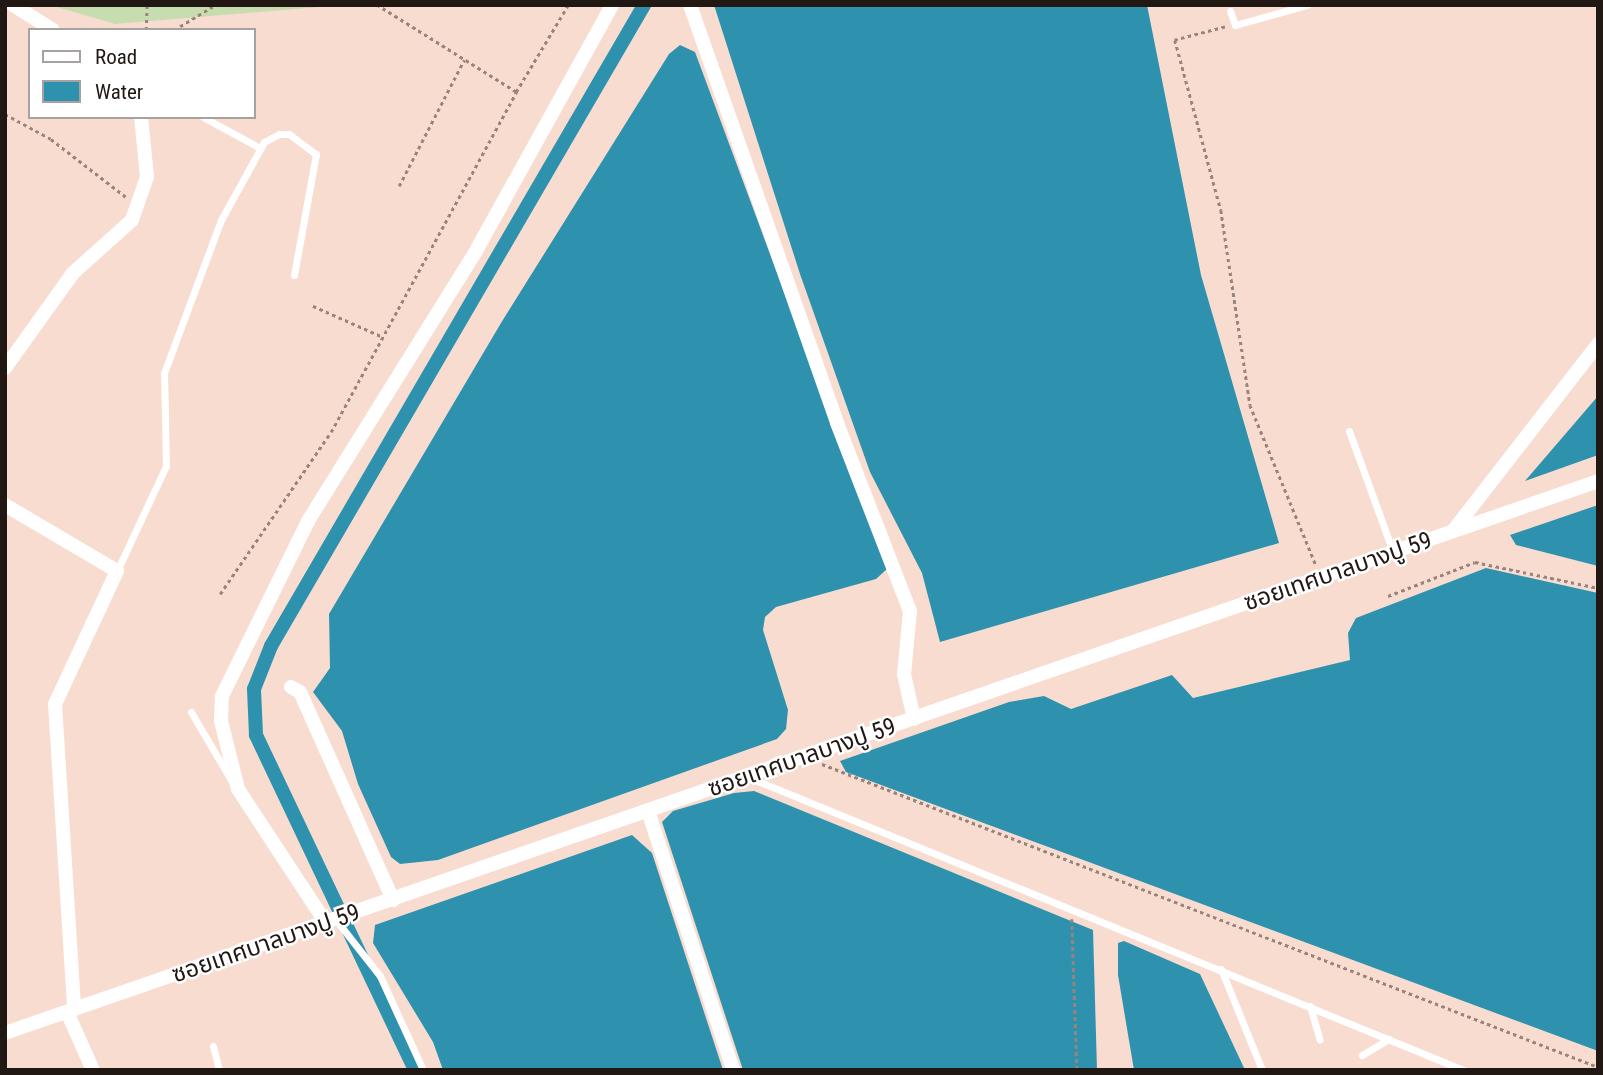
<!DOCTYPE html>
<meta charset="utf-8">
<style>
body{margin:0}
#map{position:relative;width:1603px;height:1075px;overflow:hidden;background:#f8dcd0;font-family:"Roboto Condensed","Noto Sans Thai",sans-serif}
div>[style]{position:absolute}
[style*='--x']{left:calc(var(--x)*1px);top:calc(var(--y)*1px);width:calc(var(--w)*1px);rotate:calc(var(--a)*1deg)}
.green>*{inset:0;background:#c8ddaf}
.water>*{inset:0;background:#2e92ae}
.canal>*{height:14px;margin:-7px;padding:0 7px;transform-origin:7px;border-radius:7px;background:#2e92ae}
.path>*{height:2.5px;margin-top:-1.25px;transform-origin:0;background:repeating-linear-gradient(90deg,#98847c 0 3.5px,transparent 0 7px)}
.lane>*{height:7px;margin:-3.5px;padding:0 3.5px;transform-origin:3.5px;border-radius:3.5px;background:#fff}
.street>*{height:14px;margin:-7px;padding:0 7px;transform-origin:7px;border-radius:7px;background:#fff}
span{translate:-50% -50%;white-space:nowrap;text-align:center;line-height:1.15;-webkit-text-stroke:5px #fff;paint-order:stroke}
.street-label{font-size:24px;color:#211713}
.frame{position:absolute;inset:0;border:7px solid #211713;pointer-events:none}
.legend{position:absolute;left:28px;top:28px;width:228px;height:91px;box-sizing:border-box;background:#fff;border:2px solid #a6a2a1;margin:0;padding:9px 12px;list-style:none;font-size:21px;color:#211713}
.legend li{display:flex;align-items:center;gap:14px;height:35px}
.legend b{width:35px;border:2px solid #a6a2a1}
</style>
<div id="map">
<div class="green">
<div style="clip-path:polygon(50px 5px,344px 5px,115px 24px)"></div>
</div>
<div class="water">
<div style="clip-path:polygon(714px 5px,1147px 5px,1201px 275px,1279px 543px,940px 642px,922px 573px,870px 472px,800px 274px)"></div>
<div style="clip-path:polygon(680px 45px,695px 52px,887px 569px,876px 579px,776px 607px,765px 617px,763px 630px,788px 710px,786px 729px,777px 739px,438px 860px,400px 864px,391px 857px,358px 784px,342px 731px,313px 692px,330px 668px,329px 614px,501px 323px,669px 54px)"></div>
<div style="clip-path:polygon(1598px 396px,1598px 455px,1525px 481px)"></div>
<div style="clip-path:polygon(1598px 505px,1598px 566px,1516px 545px,1510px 535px)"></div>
<div style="clip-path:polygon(1486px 568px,1598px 593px,1598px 1051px,846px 772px,840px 761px,1009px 702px,1044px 696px,1071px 709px,1172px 675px,1193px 698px,1350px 660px,1348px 633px,1356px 618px)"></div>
<div style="clip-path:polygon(754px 791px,1093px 930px,1097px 1070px,743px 1070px,662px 822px,673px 811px,734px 793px)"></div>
<div style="clip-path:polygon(632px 835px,652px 853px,723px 1070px,443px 1070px,433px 1042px,373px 943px,375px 925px)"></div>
<div style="clip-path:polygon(1124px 941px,1200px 974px,1245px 1070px,1134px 1070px,1118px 975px,1118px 943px)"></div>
</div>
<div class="canal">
<div style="--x:415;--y:1070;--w:371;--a:-115.4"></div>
<div style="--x:256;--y:735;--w:46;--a:-92.5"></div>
<div style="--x:254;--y:689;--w:46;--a:-68.4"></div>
<div style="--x:271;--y:646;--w:742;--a:-59.8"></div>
</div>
<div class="path">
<div style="--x:1225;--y:27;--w:52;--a:165.4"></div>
<div style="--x:1175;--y:40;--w:176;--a:74.9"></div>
<div style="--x:1221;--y:210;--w:197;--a:81.5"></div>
<div style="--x:1250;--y:405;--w:173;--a:67.6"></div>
<div style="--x:146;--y:30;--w:25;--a:-88"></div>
<div style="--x:174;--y:30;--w:48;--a:-31.4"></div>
<div style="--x:516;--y:92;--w:101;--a:-59.1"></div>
<div style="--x:5;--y:114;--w:52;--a:28.5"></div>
<div style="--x:51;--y:139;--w:95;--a:37.7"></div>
<div style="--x:399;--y:186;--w:142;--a:-62.7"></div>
<div style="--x:313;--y:306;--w:77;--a:23.9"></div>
<div style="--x:220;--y:594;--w:196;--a:-55.6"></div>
<div style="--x:331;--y:432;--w:387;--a:-61.4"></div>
<div style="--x:516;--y:92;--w:164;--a:-148"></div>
<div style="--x:1388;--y:596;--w:93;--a:-21.3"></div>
<div style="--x:1475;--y:562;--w:126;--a:11.9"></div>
<div style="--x:822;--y:764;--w:833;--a:21.33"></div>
<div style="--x:1072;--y:919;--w:151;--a:88.1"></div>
</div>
<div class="lane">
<div style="--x:1230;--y:11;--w:15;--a:70"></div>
<div style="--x:1235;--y:25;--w:75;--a:-15.5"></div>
<div style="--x:203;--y:117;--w:65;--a:28.5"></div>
<div style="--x:1349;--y:431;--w:129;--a:70"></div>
<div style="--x:117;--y:571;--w:116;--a:-65"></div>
<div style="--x:166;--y:466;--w:93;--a:-91.2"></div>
<div style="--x:164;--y:373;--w:163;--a:-69.6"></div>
<div style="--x:221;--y:220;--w:89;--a:-61.1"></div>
<div style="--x:264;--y:142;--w:17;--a:-28"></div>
<div style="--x:279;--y:134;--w:10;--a:0"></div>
<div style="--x:289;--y:134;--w:34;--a:37"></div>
<div style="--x:316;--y:154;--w:123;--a:100.3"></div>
<div style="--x:191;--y:712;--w:79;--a:59.5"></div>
<div style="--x:748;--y:777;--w:773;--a:22.28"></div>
<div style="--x:336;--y:920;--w:71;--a:51.8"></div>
<div style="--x:380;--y:976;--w:103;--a:65.4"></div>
<div style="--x:1221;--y:969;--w:109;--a:67.9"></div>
<div style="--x:1310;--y:1006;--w:35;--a:74"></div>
<div style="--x:213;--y:1046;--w:25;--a:76"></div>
<div style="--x:1362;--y:1055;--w:31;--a:-31"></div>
</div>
<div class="street">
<div style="--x:13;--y:5;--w:47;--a:32"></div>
<div style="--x:690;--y:5;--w:443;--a:70.6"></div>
<div style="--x:837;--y:423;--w:202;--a:68.8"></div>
<div style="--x:910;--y:611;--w:63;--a:95.4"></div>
<div style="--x:904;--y:674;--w:46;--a:77.5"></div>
<div style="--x:5;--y:368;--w:117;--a:-54.4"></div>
<div style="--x:73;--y:273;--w:79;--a:-41.9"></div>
<div style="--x:132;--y:220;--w:46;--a:-70.8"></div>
<div style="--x:147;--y:177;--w:60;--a:-95.7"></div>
<div style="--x:5;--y:505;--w:130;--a:30.5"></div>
<div style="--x:117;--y:571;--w:147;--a:115"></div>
<div style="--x:55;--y:704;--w:306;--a:86.4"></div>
<div style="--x:1453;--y:531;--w:237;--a:-52.2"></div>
<div style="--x:291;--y:687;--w:10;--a:29"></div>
<div style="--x:300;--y:692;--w:228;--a:65.9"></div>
<div style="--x:648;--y:811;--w:273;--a:71.8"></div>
<div style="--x:326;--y:923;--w:160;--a:-123.3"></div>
<div style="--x:238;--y:789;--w:70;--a:-104"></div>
<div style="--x:221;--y:721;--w:25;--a:-88"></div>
<div style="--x:222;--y:696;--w:195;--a:-63.8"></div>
<div style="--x:308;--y:521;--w:320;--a:-58.1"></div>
<div style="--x:477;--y:249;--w:279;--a:-61"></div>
<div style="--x:67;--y:1012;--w:64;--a:65.9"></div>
<div style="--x:5;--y:1033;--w:1686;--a:-19.11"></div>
</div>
<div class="street-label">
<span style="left:1338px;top:572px;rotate:-19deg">ซอยเทศบาลบางปู 59</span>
<span style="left:802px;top:758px;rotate:-19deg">ซอยเทศบาลบางปู 59</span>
<span style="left:266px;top:944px;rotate:-19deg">ซอยเทศบาลบางปู 59</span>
</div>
<div class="frame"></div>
<ul class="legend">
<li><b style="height:9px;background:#fff"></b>Road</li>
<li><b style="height:19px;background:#2e92ae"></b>Water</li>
</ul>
</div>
